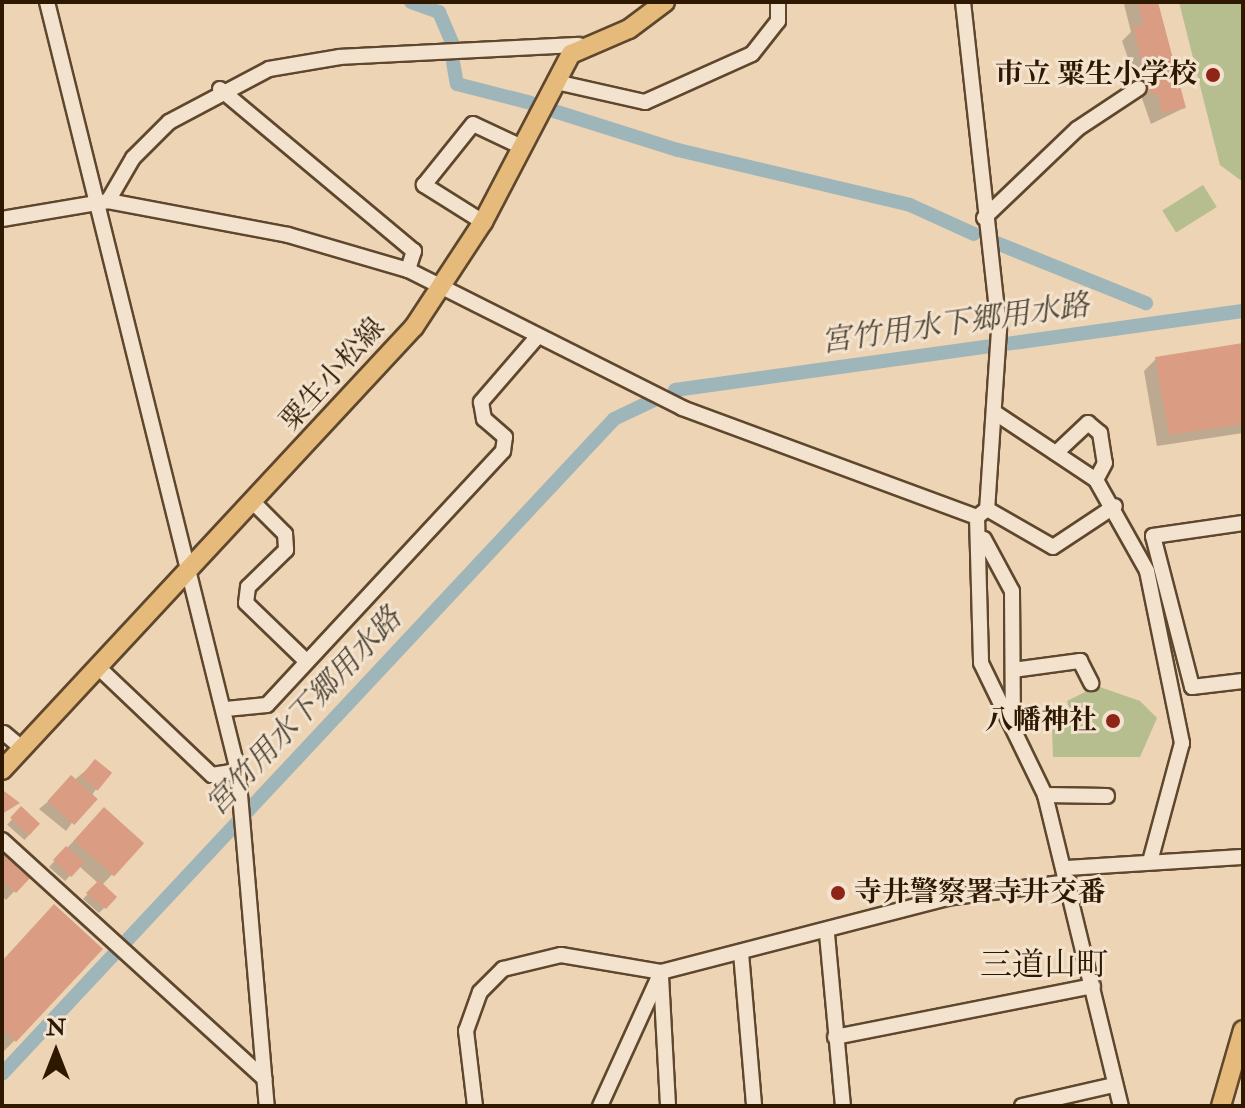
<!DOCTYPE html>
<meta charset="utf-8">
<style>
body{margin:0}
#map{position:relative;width:1245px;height:1108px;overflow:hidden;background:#ecd4b4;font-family:"IM FELL Double Pica","Noto Serif JP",serif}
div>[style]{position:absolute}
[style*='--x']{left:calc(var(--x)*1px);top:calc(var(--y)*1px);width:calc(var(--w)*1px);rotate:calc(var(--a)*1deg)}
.green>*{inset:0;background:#b6bd8f;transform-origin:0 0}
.shadow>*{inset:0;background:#0003;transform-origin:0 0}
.canal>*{height:14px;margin:-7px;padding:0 7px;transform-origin:7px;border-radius:7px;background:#9eb5b9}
.building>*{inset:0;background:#da9d84;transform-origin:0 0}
.roads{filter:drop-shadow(2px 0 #5e472d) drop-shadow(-2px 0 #5e472d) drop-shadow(0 2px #5e472d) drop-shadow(0 -2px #5e472d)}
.minor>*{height:14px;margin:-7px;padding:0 7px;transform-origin:7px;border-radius:7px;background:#f3e3ce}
.major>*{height:18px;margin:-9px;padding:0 9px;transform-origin:9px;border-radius:9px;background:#e6ba7a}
.dots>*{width:22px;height:22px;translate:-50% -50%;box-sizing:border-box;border:4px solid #f3e3ce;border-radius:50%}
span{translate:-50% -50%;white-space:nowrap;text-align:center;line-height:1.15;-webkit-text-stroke:6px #f3e3ce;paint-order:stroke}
.poi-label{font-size:28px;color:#2e1800;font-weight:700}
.right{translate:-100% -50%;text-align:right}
.left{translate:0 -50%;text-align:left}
.street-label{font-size:28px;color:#2e1800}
.water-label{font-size:30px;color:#504738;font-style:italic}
.quarter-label{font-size:32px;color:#2e1800}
.frame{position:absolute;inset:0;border:4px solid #2e1800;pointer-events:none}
.north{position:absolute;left:16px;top:1012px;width:80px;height:80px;-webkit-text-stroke:6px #f3e3ce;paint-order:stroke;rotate:0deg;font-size:22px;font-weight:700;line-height:32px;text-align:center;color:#2e1800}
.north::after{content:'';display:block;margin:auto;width:28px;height:36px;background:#2e1800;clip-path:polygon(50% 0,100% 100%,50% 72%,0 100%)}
</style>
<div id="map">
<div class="green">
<div style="clip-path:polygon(1179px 2px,1243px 2px,1243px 182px,1220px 165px)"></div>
<div style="left:1203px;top:185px;width:26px;height:48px;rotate:58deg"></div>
<div style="clip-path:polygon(1097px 686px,1140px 701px,1157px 718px,1140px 757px,1053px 757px,1052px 730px,1074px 723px,1067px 701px)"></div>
</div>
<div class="shadow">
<div style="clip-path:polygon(1155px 2px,1184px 108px,1151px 124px,1122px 41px,1131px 32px,1124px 4px)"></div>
<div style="clip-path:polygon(1243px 345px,1243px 433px,1157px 446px,1144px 371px,1156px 359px)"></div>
<div style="clip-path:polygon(90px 767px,97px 788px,66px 831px,39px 809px)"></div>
<div style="left:21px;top:809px;width:23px;height:21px;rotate:41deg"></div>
<div style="clip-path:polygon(104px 809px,142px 843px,102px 885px,115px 897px,99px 913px,83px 899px,98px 883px,79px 866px,65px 881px,49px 867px)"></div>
<div style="clip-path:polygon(2px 850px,30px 875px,6px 900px,2px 896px)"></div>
<div style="clip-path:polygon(2px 962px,15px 1040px,3px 1052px,2px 1052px)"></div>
</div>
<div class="canal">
<div style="--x:411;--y:2;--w:30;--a:20"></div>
<div style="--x:439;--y:12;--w:34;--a:67"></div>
<div style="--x:453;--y:62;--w:22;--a:80"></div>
<div style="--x:457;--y:84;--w:76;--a:14.4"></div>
<div style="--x:554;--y:111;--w:130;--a:17.5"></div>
<div style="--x:678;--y:150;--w:238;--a:13.3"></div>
<div style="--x:910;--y:205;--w:70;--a:24.4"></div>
<div style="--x:994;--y:242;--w:164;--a:21.9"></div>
<div style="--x:675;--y:390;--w:573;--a:-7.92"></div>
<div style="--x:2;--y:1074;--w:896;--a:-46.94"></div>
<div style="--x:614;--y:419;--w:44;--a:-25.4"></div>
</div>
<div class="building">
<div style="clip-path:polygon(1138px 2px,1158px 2px,1186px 108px,1162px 113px,1158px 95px,1150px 93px,1133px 27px,1143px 25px)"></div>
<div style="clip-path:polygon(1243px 343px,1243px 424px,1169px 435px,1155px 357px)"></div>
<div style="left:95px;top:759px;width:22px;height:23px;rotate:39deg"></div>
<div style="left:71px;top:775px;width:36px;height:35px;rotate:42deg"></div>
<div style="clip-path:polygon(4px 791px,20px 803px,2px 814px,2px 793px)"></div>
<div style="left:21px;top:806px;width:26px;height:16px;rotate:43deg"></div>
<div style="left:104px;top:807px;width:54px;height:45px;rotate:42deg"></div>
<div style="left:66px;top:846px;width:25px;height:19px;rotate:43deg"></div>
<div style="clip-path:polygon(2px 847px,33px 875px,16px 893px,2px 880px)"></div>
<div style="clip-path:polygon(99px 880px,117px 897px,106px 909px,86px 893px)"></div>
<div style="clip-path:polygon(54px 904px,103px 949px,16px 1042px,2px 1029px,2px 961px)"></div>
</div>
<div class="roads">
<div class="minor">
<div style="--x:47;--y:2;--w:792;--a:76.05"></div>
<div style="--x:238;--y:771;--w:336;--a:85.1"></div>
<div style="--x:963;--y:2;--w:330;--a:83.7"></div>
<div style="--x:999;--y:330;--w:179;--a:93.8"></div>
<div style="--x:987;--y:509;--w:13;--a:141"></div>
<div style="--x:556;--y:82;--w:91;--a:12.7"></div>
<div style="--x:645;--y:102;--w:117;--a:-24.2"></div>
<div style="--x:752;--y:54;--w:42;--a:-51.8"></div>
<div style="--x:778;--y:21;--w:19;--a:-90"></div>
<div style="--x:220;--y:89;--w:253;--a:39.9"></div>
<div style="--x:414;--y:251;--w:20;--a:108"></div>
<div style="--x:108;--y:201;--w:183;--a:10.7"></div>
<div style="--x:288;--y:235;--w:125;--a:16.3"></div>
<div style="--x:408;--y:270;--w:307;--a:26.7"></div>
<div style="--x:682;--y:408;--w:314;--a:20.3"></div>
<div style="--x:984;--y:218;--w:129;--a:-43.7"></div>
<div style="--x:1077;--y:129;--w:74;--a:-33.5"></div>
<div style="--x:2;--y:219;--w:108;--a:-9.6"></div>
<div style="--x:108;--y:201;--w:50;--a:-59.8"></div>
<div style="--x:133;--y:158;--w:51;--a:-45"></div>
<div style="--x:169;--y:122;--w:113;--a:-27.9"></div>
<div style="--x:269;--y:69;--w:72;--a:-9.6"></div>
<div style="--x:340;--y:57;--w:239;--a:-2.9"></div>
<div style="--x:483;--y:222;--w:70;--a:-147.9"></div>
<div style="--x:424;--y:185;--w:78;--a:-51.2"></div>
<div style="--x:473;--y:124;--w:56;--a:25.2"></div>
<div style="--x:997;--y:414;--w:119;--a:33.7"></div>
<div style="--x:1096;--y:480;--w:104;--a:60.7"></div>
<div style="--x:1147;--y:571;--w:176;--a:78.5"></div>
<div style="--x:1182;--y:743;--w:119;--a:105.1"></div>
<div style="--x:1056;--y:453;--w:44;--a:-43.2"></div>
<div style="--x:1088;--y:423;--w:16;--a:40"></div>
<div style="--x:1100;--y:433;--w:30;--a:81"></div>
<div style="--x:1105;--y:463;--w:19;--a:118"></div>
<div style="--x:254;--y:503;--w:44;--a:45"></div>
<div style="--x:285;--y:534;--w:16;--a:86"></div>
<div style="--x:286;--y:550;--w:53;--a:135.8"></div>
<div style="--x:248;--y:587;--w:16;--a:97"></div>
<div style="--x:246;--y:603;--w:83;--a:44"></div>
<div style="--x:987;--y:509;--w:76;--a:29.9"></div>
<div style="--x:1053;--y:547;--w:74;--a:-33.5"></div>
<div style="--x:977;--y:517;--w:146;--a:88.4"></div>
<div style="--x:981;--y:663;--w:147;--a:64.1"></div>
<div style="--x:1045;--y:795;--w:320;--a:76.3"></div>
<div style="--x:1243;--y:523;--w:91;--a:171.8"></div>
<div style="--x:1153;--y:536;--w:156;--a:75.5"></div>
<div style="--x:1192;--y:687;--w:51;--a:-6.7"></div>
<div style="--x:984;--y:539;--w:59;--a:61.7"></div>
<div style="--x:1012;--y:591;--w:132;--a:89.6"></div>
<div style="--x:98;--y:667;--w:157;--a:43.5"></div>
<div style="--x:212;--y:775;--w:26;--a:-9"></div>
<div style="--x:1013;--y:670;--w:68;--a:-7.7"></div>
<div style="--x:1080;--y:661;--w:25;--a:63"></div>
<div style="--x:226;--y:709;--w:41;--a:-5.6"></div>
<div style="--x:267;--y:705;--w:347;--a:-47.1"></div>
<div style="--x:503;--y:451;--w:14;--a:-82"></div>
<div style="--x:505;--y:437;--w:28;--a:-139"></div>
<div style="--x:484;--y:419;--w:17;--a:-100"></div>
<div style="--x:481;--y:402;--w:87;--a:-49.2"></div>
<div style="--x:4;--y:733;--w:23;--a:40"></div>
<div style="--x:1045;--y:795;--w:62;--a:0.9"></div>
<div style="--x:2;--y:840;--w:355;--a:42.3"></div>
<div style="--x:1066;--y:868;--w:177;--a:-3.6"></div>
<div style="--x:827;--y:934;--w:173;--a:84.7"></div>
<div style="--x:741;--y:953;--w:154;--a:85.1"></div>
<div style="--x:661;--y:976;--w:130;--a:86.9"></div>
<div style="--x:835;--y:1037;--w:263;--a:-11.2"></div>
<div style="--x:475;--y:1106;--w:76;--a:-96.8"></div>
<div style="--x:466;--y:1031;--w:41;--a:-70.3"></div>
<div style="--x:480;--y:992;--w:33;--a:-45"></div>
<div style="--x:503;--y:969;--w:60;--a:-13.6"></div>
<div style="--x:561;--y:955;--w:101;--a:9.6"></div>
<div style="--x:661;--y:972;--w:295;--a:-14.5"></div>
<div style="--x:947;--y:898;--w:123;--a:-7.5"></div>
<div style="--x:600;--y:1106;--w:147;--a:-65.5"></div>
<div style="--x:1022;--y:1106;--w:94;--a:-12.9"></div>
</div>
<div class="major">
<div style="--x:2;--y:770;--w:605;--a:-47.08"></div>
<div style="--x:414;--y:327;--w:126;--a:-56.7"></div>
<div style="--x:483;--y:222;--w:190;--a:-62.4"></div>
<div style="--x:571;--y:54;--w:63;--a:-23.3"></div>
<div style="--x:629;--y:29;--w:45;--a:-36.9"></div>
<div style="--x:1221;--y:1106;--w:79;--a:-73.9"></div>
</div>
</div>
<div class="dots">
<div style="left:1213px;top:75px;background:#8f2418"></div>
<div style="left:1113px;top:721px;background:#8f2418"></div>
<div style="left:838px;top:893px;background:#8f2418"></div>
</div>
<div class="poi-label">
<span class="right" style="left:1197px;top:75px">市立 粟生小学校</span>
<span class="right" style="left:1097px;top:721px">八幡神社</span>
<span class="left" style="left:854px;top:893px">寺井警察署寺井交番</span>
</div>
<div class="street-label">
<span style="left:333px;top:375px;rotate:-48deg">粟生小松線</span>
</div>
<div class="water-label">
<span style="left:955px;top:324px;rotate:-8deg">宮竹用水下郷用水路</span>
<span style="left:304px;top:712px;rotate:-47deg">宮竹用水下郷用水路</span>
</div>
<div class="quarter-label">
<span style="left:1044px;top:965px">三道山町</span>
</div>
<div class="frame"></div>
<div class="north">N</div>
</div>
